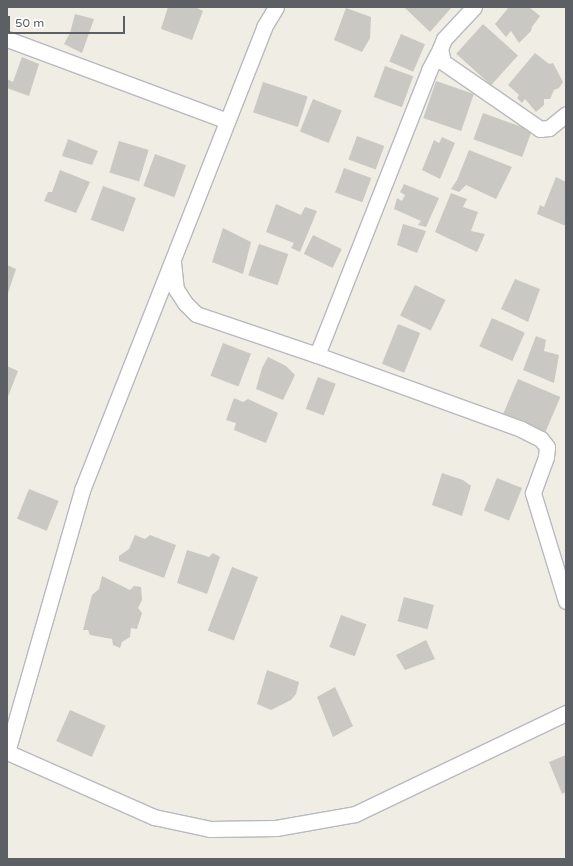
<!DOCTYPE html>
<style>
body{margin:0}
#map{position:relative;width:573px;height:866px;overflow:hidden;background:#efede4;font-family:"Varela Round",sans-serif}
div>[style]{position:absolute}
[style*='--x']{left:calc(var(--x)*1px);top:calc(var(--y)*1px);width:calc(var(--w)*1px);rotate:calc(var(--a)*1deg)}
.building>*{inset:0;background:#cac8c2;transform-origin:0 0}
.roads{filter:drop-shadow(1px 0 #b7babe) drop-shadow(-1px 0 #b7babe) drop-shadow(0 1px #b7babe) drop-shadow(0 -1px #b7babe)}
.minor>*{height:15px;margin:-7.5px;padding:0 7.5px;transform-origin:7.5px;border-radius:7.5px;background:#fff}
span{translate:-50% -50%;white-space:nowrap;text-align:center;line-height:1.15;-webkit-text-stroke:3px #fff;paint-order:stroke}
.frame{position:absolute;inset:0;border:8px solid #5c6065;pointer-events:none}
.scale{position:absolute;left:8px;top:16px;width:117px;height:18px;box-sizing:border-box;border:2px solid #5c6065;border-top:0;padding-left:5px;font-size:12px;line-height:14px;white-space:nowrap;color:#5c6065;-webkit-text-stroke:3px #fff;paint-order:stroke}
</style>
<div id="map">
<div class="building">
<div style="clip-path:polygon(168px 7px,195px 7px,203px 11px,192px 40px,161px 29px)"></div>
<div style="clip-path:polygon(404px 7px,452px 7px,430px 32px)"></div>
<div style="clip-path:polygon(509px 7px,529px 7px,540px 16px,532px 27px,531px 31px,519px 43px,511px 31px,506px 37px,495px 24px)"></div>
<div style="clip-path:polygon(346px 8px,371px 17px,370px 38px,362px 52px,334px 40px)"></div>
<div style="clip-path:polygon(75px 14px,94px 19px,82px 53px,64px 44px,70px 33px)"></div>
<div style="left:483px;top:24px;width:47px;height:40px;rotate:42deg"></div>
<div style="left:401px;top:34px;width:26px;height:30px;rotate:23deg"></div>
<div style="clip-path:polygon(535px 53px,549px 64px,553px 63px,563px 82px,559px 88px,554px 90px,550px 99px,544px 99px,544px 105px,536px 112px,525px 99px,522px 103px,517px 98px,519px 95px,508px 85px)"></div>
<div style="clip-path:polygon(22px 57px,39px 64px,29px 96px,7px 88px,7px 79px,13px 82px)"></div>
<div style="left:385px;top:66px;width:30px;height:33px;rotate:20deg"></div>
<div style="left:436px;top:81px;width:40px;height:39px;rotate:19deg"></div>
<div style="left:263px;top:82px;width:47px;height:32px;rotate:18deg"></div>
<div style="left:313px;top:99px;width:31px;height:35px;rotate:22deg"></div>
<div style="left:483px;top:113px;width:52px;height:28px;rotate:20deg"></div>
<div style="left:357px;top:136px;width:29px;height:25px;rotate:20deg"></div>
<div style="clip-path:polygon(442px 137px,455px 143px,440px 179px,422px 170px,434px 140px,439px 143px)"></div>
<div style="clip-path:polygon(68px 139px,98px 151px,92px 165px,62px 156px)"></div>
<div style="left:119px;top:141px;width:31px;height:33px;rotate:17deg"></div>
<div style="clip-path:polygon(469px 150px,512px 167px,496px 199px,466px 185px,459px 192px,451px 189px,457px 180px)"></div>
<div style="left:155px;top:154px;width:33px;height:34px;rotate:20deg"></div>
<div style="left:344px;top:168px;width:29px;height:26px;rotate:20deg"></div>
<div style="clip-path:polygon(60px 170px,90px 182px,76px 213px,44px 201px,48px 192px,52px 192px)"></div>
<div style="clip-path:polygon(556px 177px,566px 182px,566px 226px,537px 214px,540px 205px,544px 207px)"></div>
<div style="clip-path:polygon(404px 184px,439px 198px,426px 227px,418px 225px,421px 221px,394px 209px,397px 198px,402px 201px,405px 195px,400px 192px)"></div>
<div style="left:103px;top:186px;width:35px;height:36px;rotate:20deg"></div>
<div style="clip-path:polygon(451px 193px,467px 199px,463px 207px,478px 212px,471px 231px,485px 234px,477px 252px,435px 232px)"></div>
<div style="clip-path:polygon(276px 204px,301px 215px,305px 207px,317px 211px,300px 252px,291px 248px,294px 243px,266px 232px)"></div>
<div style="clip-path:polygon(403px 224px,426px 231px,417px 253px,397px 245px)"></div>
<div style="clip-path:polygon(223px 228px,251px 242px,243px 274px,212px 262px)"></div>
<div style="left:313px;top:235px;width:32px;height:21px;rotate:26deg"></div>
<div style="left:259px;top:244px;width:31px;height:33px;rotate:19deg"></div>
<div style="clip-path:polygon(7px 265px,16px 269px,7px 296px)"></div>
<div style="clip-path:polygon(515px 279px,540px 289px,528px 322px,501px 309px)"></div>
<div style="left:415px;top:285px;width:34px;height:34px;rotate:26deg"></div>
<div style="left:492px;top:318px;width:36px;height:31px;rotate:24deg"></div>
<div style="left:398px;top:324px;width:24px;height:43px;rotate:22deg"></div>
<div style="clip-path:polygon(536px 336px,546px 340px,544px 351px,559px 355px,554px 383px,523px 370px)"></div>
<div style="left:223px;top:343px;width:30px;height:35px;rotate:21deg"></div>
<div style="clip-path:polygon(268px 357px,286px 366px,295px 375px,283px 400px,256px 389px,262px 368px)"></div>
<div style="clip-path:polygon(7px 366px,18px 371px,7px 399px)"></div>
<div style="left:318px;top:377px;width:19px;height:34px;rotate:21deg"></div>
<div style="left:518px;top:379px;width:46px;height:40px;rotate:23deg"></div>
<div style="clip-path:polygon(234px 398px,243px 402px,248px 399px,278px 413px,266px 443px,234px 430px,236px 423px,226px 420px)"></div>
<div style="clip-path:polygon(442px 473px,463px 480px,471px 486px,462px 516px,432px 505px)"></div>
<div style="left:497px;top:478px;width:27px;height:35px;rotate:22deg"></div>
<div style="left:29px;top:489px;width:32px;height:32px;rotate:22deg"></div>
<div style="clip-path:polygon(135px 535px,145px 539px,150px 535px,176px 545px,164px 578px,119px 561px,119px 556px,129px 549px)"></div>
<div style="clip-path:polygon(187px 550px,209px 557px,213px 553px,220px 557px,207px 594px,177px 583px)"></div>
<div style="left:232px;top:567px;width:28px;height:68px;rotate:21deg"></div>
<div style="clip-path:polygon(102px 576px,130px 590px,134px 586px,141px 587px,142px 600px,138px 608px,142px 613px,137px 629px,131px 628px,130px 637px,122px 642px,120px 648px,113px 645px,112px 639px,90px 635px,88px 630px,83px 630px,92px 595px,99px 589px)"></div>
<div style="left:404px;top:597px;width:31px;height:25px;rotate:15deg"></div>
<div style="left:341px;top:615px;width:27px;height:34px;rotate:20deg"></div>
<div style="clip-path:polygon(426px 640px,435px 659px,405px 670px,396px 655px)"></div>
<div style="clip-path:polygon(267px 670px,299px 682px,296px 694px,291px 700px,271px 710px,257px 704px)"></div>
<div style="clip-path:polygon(335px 687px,353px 726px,333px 737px,317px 697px)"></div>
<div style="left:70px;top:710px;width:39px;height:34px;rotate:24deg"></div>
<div style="clip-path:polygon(566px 755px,566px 792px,562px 794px,549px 762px)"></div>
</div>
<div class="roads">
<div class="minor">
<div style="--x:474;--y:7;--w:44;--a:133.2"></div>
<div style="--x:444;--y:39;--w:11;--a:112"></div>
<div style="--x:440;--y:49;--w:13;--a:77"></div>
<div style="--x:443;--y:62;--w:118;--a:34.6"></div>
<div style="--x:540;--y:129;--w:9;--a:-6"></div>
<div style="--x:549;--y:128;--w:22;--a:-39"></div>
<div style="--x:7;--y:39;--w:235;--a:20.4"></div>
<div style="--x:173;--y:262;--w:27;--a:84"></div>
<div style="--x:176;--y:289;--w:17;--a:57"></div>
<div style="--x:185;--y:303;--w:16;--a:45"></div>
<div style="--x:196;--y:314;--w:128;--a:18.7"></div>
<div style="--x:317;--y:355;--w:217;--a:19.9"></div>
<div style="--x:521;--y:429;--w:22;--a:27"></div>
<div style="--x:541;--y:439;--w:10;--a:53"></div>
<div style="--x:547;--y:447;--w:10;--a:96"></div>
<div style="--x:546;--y:457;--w:38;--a:110"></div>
<div style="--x:533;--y:493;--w:113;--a:73"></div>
<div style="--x:317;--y:355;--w:306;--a:-68.5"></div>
<div style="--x:429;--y:70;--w:24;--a:-62"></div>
<div style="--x:7;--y:752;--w:273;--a:-74"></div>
<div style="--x:82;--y:490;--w:497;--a:-68.5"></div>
<div style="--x:264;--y:27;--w:23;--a:-59"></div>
<div style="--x:7;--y:752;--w:161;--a:23.9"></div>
<div style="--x:154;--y:817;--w:57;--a:12.1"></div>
<div style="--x:210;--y:829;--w:66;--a:-0.9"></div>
<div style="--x:276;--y:828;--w:80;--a:-10"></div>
<div style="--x:355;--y:814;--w:234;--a:-25.6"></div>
</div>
</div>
<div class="frame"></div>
<div class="scale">50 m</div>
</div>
